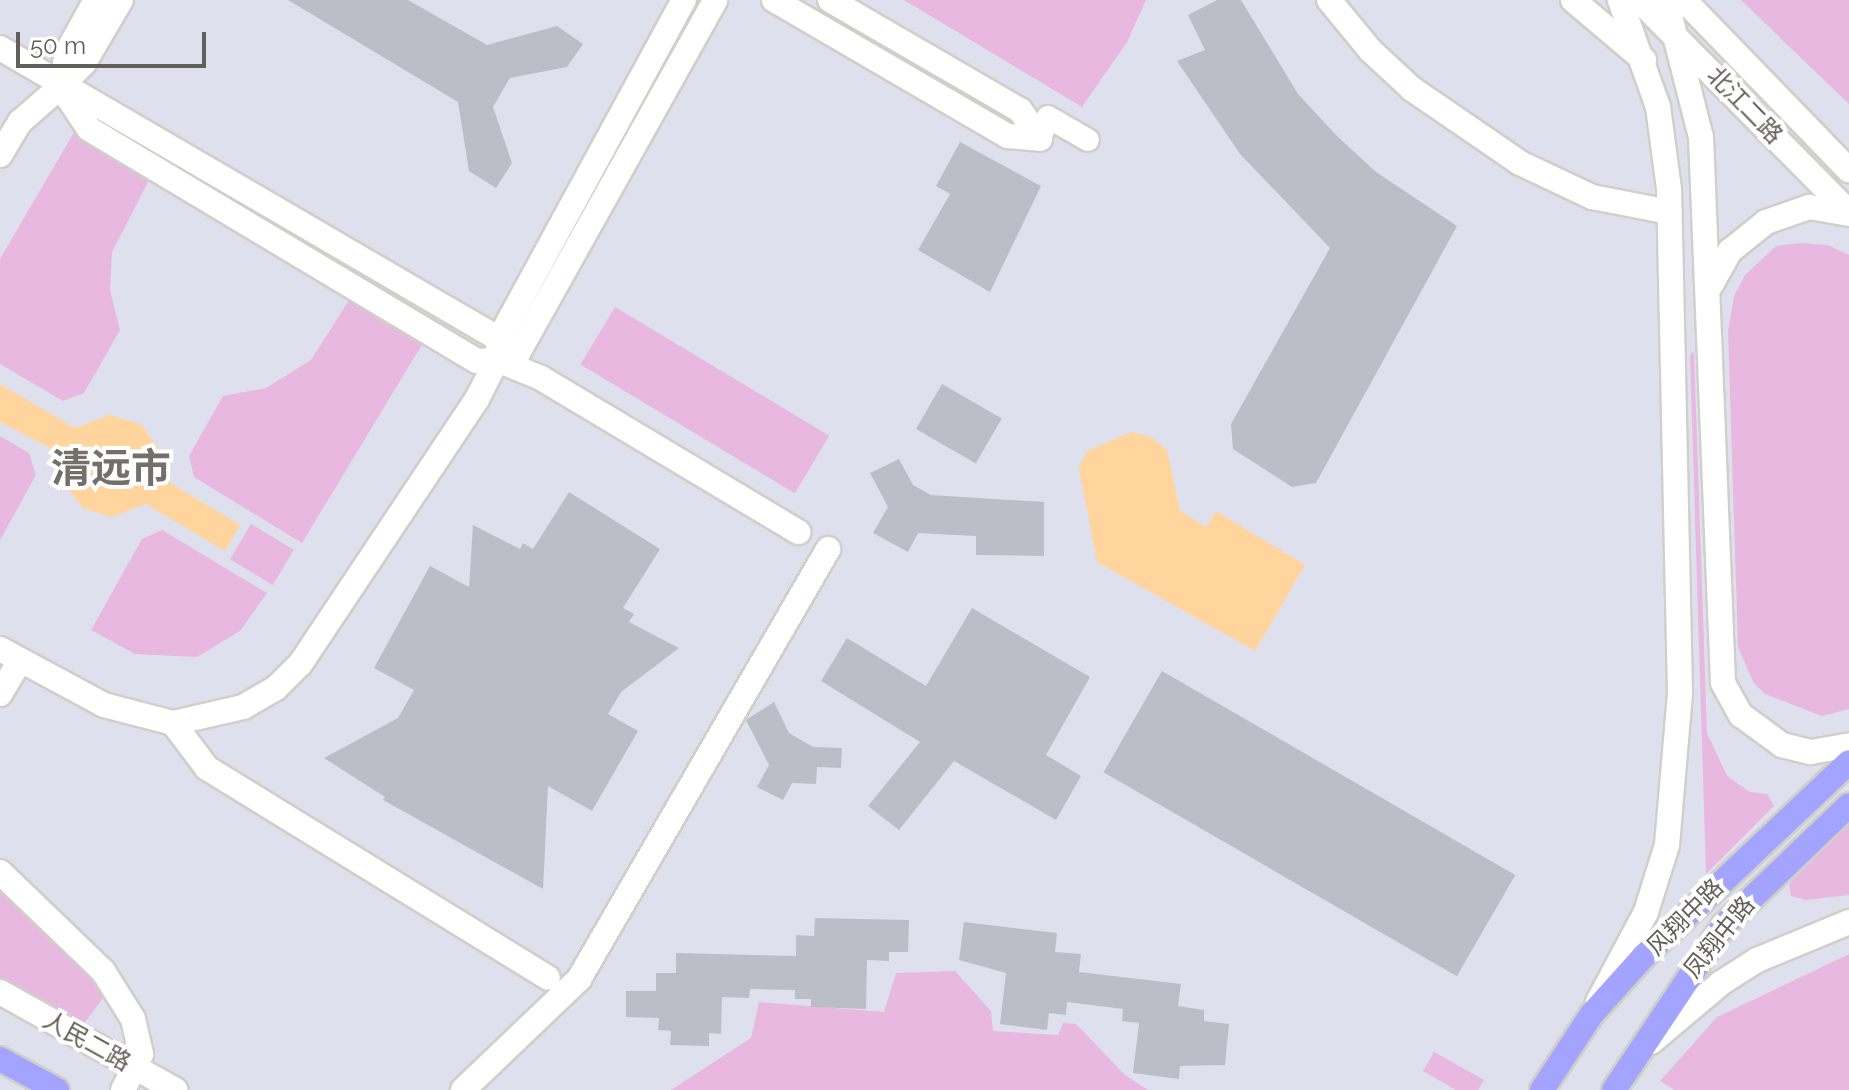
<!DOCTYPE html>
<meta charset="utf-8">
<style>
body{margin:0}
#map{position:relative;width:1849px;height:1090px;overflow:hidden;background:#dfe0ed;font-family:Raleway,"Noto Sans SC",sans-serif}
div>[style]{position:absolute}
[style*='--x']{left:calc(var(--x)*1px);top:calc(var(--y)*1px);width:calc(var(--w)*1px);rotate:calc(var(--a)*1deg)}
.green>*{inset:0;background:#e8b8e1;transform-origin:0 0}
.water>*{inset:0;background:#ffd59d}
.building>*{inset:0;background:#bcbec7;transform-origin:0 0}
.roads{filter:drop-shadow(2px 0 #d0cfc8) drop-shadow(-2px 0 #d0cfc8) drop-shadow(0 2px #d0cfc8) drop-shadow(0 -2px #d0cfc8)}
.pedestrian>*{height:22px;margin:-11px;padding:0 11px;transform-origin:11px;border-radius:11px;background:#fff}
.minor>*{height:24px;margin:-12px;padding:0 12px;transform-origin:12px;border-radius:12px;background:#fff}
.tertiary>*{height:24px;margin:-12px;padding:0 12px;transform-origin:12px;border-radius:12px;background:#fff}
.secondary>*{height:24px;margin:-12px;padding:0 12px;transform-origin:12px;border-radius:12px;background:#fff}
.primary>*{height:24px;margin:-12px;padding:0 12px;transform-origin:12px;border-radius:12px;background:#a2a4ff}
span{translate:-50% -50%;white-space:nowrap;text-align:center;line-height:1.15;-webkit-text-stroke:8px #fff;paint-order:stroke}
.street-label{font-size:24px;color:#625f58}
.town-label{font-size:40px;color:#747069;font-weight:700}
.scale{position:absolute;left:16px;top:32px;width:190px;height:36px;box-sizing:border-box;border:4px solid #625f58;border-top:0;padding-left:10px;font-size:24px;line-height:28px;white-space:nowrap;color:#625f58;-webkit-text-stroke:6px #fff;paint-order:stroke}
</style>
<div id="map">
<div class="green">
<div style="clip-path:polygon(904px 0,1146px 0,1127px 42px,1082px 107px)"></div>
<div style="clip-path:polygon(1741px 0,1849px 0,1849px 104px)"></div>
<div style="clip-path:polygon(76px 129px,146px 169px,149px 180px,112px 252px,110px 290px,120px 330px,84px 393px,63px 401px,0 364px,0 259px)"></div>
<div style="clip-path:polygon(1800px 243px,1828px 245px,1849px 255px,1849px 709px,1822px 716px,1765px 694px,1753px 682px,1738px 647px,1728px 331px,1734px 296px,1745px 275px,1776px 246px)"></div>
<div style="clip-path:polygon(351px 297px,426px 338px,302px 543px,194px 477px,189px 456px,223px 396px,266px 388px,311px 360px)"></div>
<div style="left:615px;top:307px;width:250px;height:67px;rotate:31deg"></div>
<div style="clip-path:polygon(1694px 351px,1707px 733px,1727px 776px,1750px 792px,1767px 794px,1774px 806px,1706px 874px,1690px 355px)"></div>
<div style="clip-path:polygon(0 436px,29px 453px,36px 475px,0 540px)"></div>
<div style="left:251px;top:524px;width:50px;height:41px;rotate:31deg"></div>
<div style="clip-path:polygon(162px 530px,267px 593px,240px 631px,197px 657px,135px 654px,91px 630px,142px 539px)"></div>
<div style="clip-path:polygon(1849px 823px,1849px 895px,1806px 900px,1791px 896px,1789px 884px)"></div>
<div style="clip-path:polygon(0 892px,95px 979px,103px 998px,85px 1022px,72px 1022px,0 982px)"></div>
<div style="clip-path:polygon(1849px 954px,1849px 1090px,1675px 1090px,1660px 1081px,1717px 1017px)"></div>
<div style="clip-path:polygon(955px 971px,991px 1011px,993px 1031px,1058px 1035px,1063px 1023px,1076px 1024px,1125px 1075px,1148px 1090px,671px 1090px,751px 1038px,759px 1002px,884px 1012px,896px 973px)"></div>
<div style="clip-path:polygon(1434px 1052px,1484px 1080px,1478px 1090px,1456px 1090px,1423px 1071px)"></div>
</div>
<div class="water">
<div style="clip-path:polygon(0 384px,75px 428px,109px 415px,141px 424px,160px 451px,162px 478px,240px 525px,225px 551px,146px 504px,111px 517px,83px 508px,64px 484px,62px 454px,0 422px)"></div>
<div style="clip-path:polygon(1131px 432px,1151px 437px,1167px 450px,1180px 511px,1206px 527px,1216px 511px,1305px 565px,1255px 651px,1097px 562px,1079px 469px,1086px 452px)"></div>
</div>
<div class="building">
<div style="clip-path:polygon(288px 0,408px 0,487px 45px,557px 26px,583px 44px,567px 67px,510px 78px,493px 107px,512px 163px,496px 188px,469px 171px,458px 102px)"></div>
<div style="clip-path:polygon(1217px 0,1241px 0,1298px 94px,1337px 136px,1376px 172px,1457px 226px,1316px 483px,1292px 487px,1233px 449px,1231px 424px,1330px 248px,1240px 154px,1177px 61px,1205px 50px,1188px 15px)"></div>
<div style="clip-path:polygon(960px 142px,1041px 186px,990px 292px,918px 250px,950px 194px,936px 186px)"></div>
<div style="left:942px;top:384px;width:69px;height:52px;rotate:30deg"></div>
<div style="clip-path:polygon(899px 459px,913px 485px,931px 495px,1044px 502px,1044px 556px,976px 555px,976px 536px,918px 533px,908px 552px,873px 533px,888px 507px,870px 473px)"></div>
<div style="clip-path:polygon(569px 492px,660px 549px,623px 608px,634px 614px,629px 622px,679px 648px,621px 692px,608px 714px,638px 731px,592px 811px,548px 786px,543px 889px,383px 800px,385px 797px,324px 758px,398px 718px,414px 690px,374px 668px,430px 566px,469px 587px,473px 525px,520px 549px,523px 543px,533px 549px)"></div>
<div style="clip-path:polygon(972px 608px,1090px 677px,1046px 755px,1081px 776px,1056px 820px,954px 761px,899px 830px,868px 806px,920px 742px,821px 681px,847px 638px,926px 686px)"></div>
<div style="left:1162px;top:671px;width:408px;height:117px;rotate:30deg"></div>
<div style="clip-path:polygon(774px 702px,789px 733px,813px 747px,842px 748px,841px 768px,817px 767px,816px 784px,792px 783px,783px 800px,757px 787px,769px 765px,746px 720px)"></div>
<div style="clip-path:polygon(815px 918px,909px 920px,908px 952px,889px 952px,889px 961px,867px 960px,866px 1009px,811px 1007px,811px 999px,795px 999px,795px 990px,750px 989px,749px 998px,722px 997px,721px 1034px,709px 1033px,709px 1046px,670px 1045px,671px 1031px,658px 1030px,659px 1018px,626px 1017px,626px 991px,656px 991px,656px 973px,676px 973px,676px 953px,796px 956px,796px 935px,814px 936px)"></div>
<div style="clip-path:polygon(964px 922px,1057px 933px,1055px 952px,1081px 954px,1079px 972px,1181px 984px,1178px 1006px,1204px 1010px,1204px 1021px,1229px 1024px,1225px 1065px,1180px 1066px,1179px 1079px,1133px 1073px,1139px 1023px,1122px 1021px,1123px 1009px,1067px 1002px,1066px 1015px,1049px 1013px,1047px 1030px,1000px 1024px,1006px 973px,959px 960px)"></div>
</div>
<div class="roads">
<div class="pedestrian">
<div style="--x:1040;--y:139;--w:23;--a:-70"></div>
<div style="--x:1048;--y:117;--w:46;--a:29.9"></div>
</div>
<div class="minor">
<div style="--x:774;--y:0;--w:271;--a:30.2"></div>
<div style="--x:1008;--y:136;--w:32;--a:5"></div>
<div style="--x:830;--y:0;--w:220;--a:30.1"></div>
<div style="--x:1020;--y:110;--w:35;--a:55"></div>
<div style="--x:1329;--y:0;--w:65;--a:50.6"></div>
<div style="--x:1370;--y:50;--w:57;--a:42.9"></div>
<div style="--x:1412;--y:89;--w:131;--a:34.4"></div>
<div style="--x:1520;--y:163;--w:80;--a:25.3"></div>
<div style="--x:1592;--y:197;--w:79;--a:10.9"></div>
<div style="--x:0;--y:48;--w:578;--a:30.25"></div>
<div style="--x:499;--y:339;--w:21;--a:95"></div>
<div style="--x:497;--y:360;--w:44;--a:117.1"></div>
<div style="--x:477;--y:399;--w:319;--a:123.7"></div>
<div style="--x:300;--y:664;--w:34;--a:135"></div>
<div style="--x:276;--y:688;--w:38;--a:150"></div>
<div style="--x:243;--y:707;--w:72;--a:167.1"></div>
<div style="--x:173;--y:723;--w:71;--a:-165.4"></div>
<div style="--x:104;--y:705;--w:118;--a:-151.7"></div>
<div style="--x:61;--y:86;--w:33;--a:-45"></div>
<div style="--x:84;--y:63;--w:73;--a:-59.6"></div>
<div style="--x:61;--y:87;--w:50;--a:56.3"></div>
<div style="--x:89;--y:129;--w:452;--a:30.9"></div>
<div style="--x:477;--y:361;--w:20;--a:-3"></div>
<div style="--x:497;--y:360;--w:21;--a:-14"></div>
<div style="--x:517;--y:355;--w:406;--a:-60.8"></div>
<div style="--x:0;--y:155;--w:39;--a:-59"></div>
<div style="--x:20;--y:122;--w:55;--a:-41.3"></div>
<div style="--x:61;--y:86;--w:35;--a:-80"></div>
<div style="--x:67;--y:52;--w:60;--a:-60.9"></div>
<div style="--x:499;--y:339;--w:386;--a:-61.4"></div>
<div style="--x:497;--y:360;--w:48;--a:22.2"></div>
<div style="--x:541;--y:378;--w:300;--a:30.9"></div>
<div style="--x:0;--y:694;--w:39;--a:-59"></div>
<div style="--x:173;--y:723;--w:56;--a:52.9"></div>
<div style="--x:207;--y:768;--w:400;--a:31.6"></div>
<div style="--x:0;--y:872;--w:143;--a:43.9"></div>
<div style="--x:103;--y:971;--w:57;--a:58"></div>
<div style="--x:133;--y:1019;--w:36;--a:77"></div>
<div style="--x:141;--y:1054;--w:40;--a:116.6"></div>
<div style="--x:463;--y:1090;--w:161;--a:-43.7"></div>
<div style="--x:579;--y:979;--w:497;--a:-59.9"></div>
</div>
<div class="tertiary">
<div style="--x:1573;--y:0;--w:93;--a:40.2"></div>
</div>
<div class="secondary">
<div style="--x:1639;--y:0;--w:298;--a:45.3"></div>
<div style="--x:1666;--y:0;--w:141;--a:75.7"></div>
<div style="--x:1701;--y:137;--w:546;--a:87.69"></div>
<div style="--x:1723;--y:683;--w:37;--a:61"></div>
<div style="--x:1741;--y:715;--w:51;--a:36.2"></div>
<div style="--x:1782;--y:745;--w:30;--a:14"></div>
<div style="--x:1811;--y:752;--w:39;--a:-10"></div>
<div style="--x:1684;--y:0;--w:237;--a:45.9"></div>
<div style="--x:1711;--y:285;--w:39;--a:-61"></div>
<div style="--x:1730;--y:251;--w:46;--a:-38.9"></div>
<div style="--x:1766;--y:222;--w:46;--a:-19.2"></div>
<div style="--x:1809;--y:207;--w:41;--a:9.9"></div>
<div style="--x:0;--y:992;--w:201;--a:29.2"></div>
<div style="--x:1598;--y:1002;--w:102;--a:-61.9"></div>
<div style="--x:1646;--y:912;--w:70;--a:-72.6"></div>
<div style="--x:1667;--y:845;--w:154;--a:-85.1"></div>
<div style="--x:1680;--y:692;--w:503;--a:-91.25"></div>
<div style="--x:1669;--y:189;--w:83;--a:-97.6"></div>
<div style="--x:1658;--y:107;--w:114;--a:-109.6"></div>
<div style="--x:1651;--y:1042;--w:92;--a:-40.1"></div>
<div style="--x:1721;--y:983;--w:43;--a:-32.6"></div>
<div style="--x:1757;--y:960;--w:100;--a:-22.4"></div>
</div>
<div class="primary">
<div style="--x:0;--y:1059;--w:65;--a:28.5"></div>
<div style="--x:1542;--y:1090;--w:91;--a:-56.7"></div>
<div style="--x:1592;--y:1014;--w:78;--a:-48.1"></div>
<div style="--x:1644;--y:956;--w:282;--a:-43.4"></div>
<div style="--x:1614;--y:1090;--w:198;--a:-56.3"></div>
<div style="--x:1724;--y:925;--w:173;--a:-43.8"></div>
</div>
</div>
<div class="street-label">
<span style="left:1745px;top:105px;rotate:46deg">北江二路</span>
<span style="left:1685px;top:917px;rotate:-45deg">风翔中路</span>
<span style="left:1719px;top:937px;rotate:-51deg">凤翔中路</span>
<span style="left:87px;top:1041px;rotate:29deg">人民二路</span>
</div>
<div class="town-label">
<span style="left:111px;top:468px">清远市</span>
</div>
<div class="scale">50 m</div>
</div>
